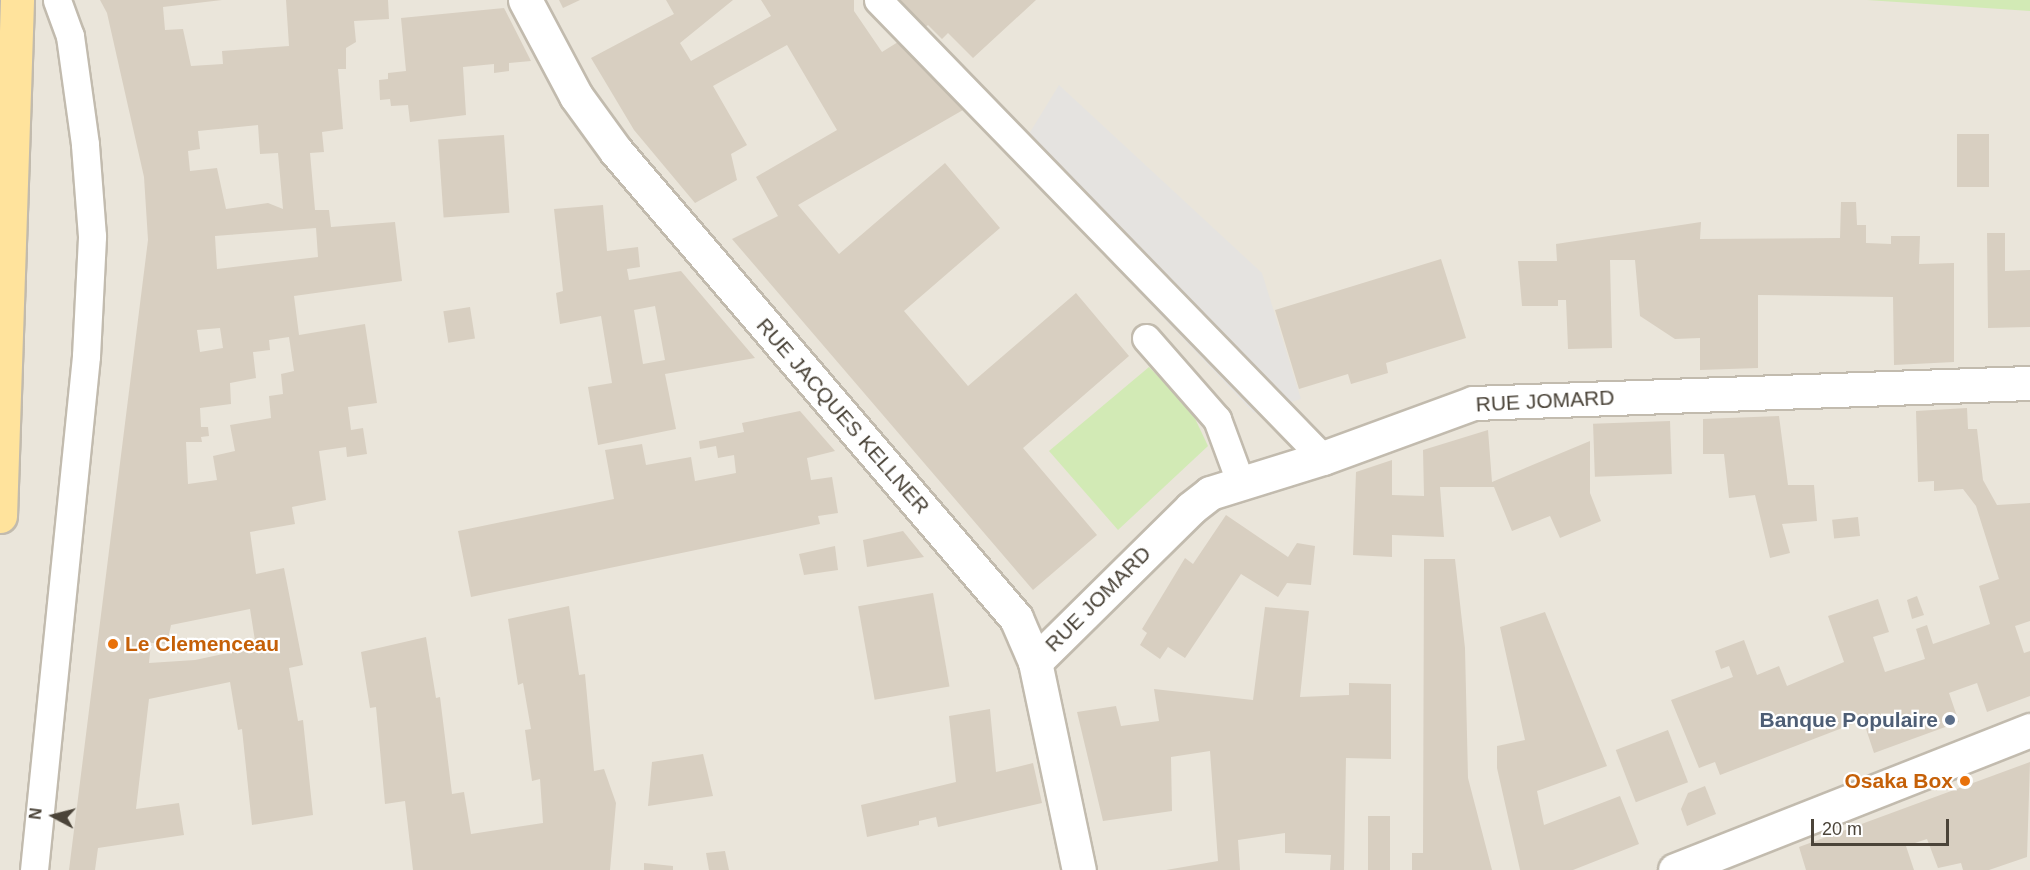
<!DOCTYPE html>
<style>
body{margin:0}
#map{position:relative;width:2030px;height:870px;overflow:hidden;background:#f6f3ec;font-family:Arial,sans-serif}
div>[style]{position:absolute}
[style*='--x']{left:calc(var(--x)*1px);top:calc(var(--y)*1px);width:calc(var(--w)*1px);rotate:calc(var(--a)*1deg)}
.residential>*{inset:0;background:#eae5da;transform-origin:0 0}
.green>*{inset:0;background:#d2eab5}
.parking>*{inset:0;background:#e5e3e0}
.building>*{inset:0;background:#d8cfc1;transform-origin:0 0}
.roads{filter:drop-shadow(2px 0 #c2bbae) drop-shadow(-2px 0 #c2bbae) drop-shadow(0 2px #c2bbae) drop-shadow(0 -2px #c2bbae)}
.lane>*{height:27px;margin:-13.5px;padding:0 13.5px;transform-origin:13.5px;border-radius:13.5px;background:#fff}
.street>*{height:33px;margin:-16.5px;padding:0 16.5px;transform-origin:16.5px;border-radius:16.5px;background:#fff}
.primary>*{height:33px;margin:-16.5px;padding:0 16.5px;transform-origin:16.5px;border-radius:16.5px;background:#ffe39c}
.dots>*{width:16px;height:16px;translate:-50% -50%;box-sizing:border-box;border:3px solid #fff;border-radius:50%}
span{translate:-50% -50%;white-space:nowrap;text-align:center;line-height:1.15;-webkit-text-stroke:4.5px #fff;paint-order:stroke}
.street-label{font-size:21px;color:#4b4439}
.food-label{font-size:21px;color:#c56008;font-weight:700}
.left{translate:0 -50%;text-align:left}
.right{translate:-100% -50%;text-align:right}
.service-label{font-size:21px;color:#4e5e75;font-weight:700}
.north{position:absolute;left:24px;top:786px;width:60px;height:60px;-webkit-text-stroke:4px #fff;paint-order:stroke;rotate:277deg;font-size:16px;font-weight:700;line-height:24px;text-align:center;color:#4b4439}
.north::after{content:'';display:block;margin:auto;width:21px;height:27px;background:#4b4439;clip-path:polygon(50% 0,100% 100%,50% 72%,0 100%)}
.scale{position:absolute;left:1811px;top:819px;width:138px;height:27px;box-sizing:border-box;border:3px solid #4b4439;border-top:0;padding-left:8px;font-size:18px;line-height:21px;white-space:nowrap;color:#4b4439;-webkit-text-stroke:4px #fff;paint-order:stroke}
</style>
<div id="map">
<div class="residential">
<div style="left:0;top:0;width:2030px;height:870px"></div>
</div>
<div class="green">
<div style="clip-path:polygon(1867px 0,2030px 0,2030px 11px)"></div>
<div style="clip-path:polygon(1149px 367px,1191px 410px,1208px 446px,1118px 530px,1049px 451px)"></div>
</div>
<div class="parking">
<div style="clip-path:polygon(1059px 85px,1262px 273px,1301px 399px,1254px 413px,1013px 160px)"></div>
</div>
<div class="building">
<div style="clip-path:polygon(evenodd,100px 0,222px 0,163px 7px,165px 30px,183px 29px,191px 66px,223px 64px,222px 51px,289px 46px,286px 0,388px 0,389px 19px,354px 21px,356px 42px,346px 48px,346px 69px,338px 69px,343px 129px,322px 132px,324px 152px,310px 153px,315px 210px,329px 210px,331px 227px,395px 222px,402px 281px,294px 296px,299px 335px,365px 324px,377px 403px,348px 407px,351px 430px,363px 428px,367px 454px,347px 457px,346px 447px,319px 451px,326px 500px,292px 507px,295px 524px,250px 532px,256px 574px,284px 568px,303px 665px,289px 668px,298px 721px,303px 720px,313px 815px,252px 825px,242px 729px,238px 730px,230px 682px,149px 699px,136px 809px,179px 803px,184px 835px,98px 848px,95px 870px,69px 870px,148px 240px,144px 177px,107px 13px,100px 0,258px 125px,260px 154px,278px 153px,283px 209px,268px 203px,226px 209px,217px 168px,190px 171px,188px 151px,200px 149px,198px 131px,258px 125px,100px 0,316px 228px,318px 257px,217px 269px,215px 236px,316px 228px,100px 0,220px 328px,223px 348px,200px 352px,197px 330px,220px 328px,100px 0,289px 337px,294px 371px,281px 374px,283px 394px,269px 396px,271px 418px,230px 425px,235px 451px,213px 456px,217px 480px,188px 484px,186px 442px,202px 442px,201px 437px,209px 436px,208px 427px,201px 427px,200px 408px,231px 404px,230px 383px,256px 378px,253px 352px,270px 350px,269px 340px,289px 337px,100px 0,250px 609px,256px 647px,195px 660px,149px 663px,151px 643px,167px 644px,171px 625px,250px 609px)"></div>
<div style="clip-path:polygon(559px 0,580px 0,563px 8px)"></div>
<div style="clip-path:polygon(666px 0,733px 0,680px 43px,691px 61px,771px 16px,761px 0,854px 0,854px 11px,882px 52px,898px 42px,963px 110px,798px 205px,839px 254px,945px 163px,1000px 228px,904px 311px,968px 386px,1076px 293px,1129px 356px,1023px 448px,1097px 535px,1033px 590px,732px 239px,778px 216px,756px 177px,837px 130px,787px 45px,713px 86px,747px 145px,731px 154px,737px 180px,695px 203px,634px 130px,591px 58px,674px 14px)"></div>
<div style="clip-path:polygon(894px 0,1036px 0,973px 58px,948px 33px,942px 39px,928px 25px,922px 30px)"></div>
<div style="clip-path:polygon(504px 8px,531px 61px,509px 63px,509px 71px,494px 73px,494px 64px,463px 67px,466px 115px,410px 122px,408px 105px,391px 106px,390px 99px,380px 100px,379px 80px,388px 79px,388px 73px,406px 71px,401px 18px)"></div>
<div style="left:1957px;top:134px;width:32px;height:53px"></div>
<div style="left:504px;top:135px;width:78px;height:66px;rotate:86deg"></div>
<div style="clip-path:polygon(1841px 202px,1856px 202px,1857px 225px,1866px 225px,1866px 243px,1891px 244px,1891px 236px,1920px 236px,1919px 264px,1954px 263px,1954px 362px,1894px 365px,1893px 297px,1758px 295px,1758px 368px,1700px 370px,1700px 338px,1675px 339px,1640px 316px,1635px 260px,1610px 260px,1612px 348px,1568px 349px,1566px 300px,1558px 300px,1558px 306px,1522px 306px,1518px 261px,1557px 261px,1556px 244px,1701px 222px,1700px 239px,1840px 238px)"></div>
<div style="clip-path:polygon(evenodd,603px 205px,607px 251px,638px 247px,640px 267px,627px 269px,629px 280px,681px 271px,755px 358px,665px 374px,676px 429px,598px 445px,588px 387px,612px 383px,601px 316px,560px 324px,556px 293px,563px 291px,554px 209px,603px 205px,655px 306px,665px 360px,643px 364px,634px 310px,655px 306px)"></div>
<div style="clip-path:polygon(1987px 233px,2005px 233px,2005px 271px,2030px 270px,2030px 327px,1988px 328px)"></div>
<div style="clip-path:polygon(1441px 259px,1466px 338px,1386px 363px,1388px 373px,1351px 384px,1348px 374px,1299px 389px,1275px 310px)"></div>
<div style="left:470px;top:307px;width:32px;height:27px;rotate:81deg"></div>
<div style="clip-path:polygon(1967px 408px,1968px 429px,1977px 429px,1983px 480px,1997px 505px,2030px 503px,2030px 621px,2015px 626px,2024px 653px,2030px 651px,2030px 696px,1987px 712px,1977px 683px,1949px 693px,1959px 722px,1874px 753px,1863px 720px,1720px 775px,1715px 762px,1699px 768px,1671px 700px,1733px 677px,1729px 666px,1721px 669px,1715px 651px,1744px 640px,1757px 675px,1779px 666px,1787px 686px,1844px 662px,1828px 616px,1878px 599px,1889px 632px,1873px 637px,1885px 672px,1925px 659px,1916px 629px,1927px 625px,1933px 644px,1990px 624px,1979px 586px,1999px 579px,1976px 506px,1963px 489px,1934px 491px,1934px 481px,1918px 482px,1916px 411px)"></div>
<div style="clip-path:polygon(800px 411px,835px 451px,807px 458px,811px 480px,832px 477px,838px 513px,818px 516px,820px 524px,471px 597px,458px 531px,614px 499px,605px 450px,642px 444px,646px 465px,691px 457px,695px 481px,736px 473px,734px 455px,718px 458px,716px 446px,700px 449px,699px 441px,744px 432px,742px 423px)"></div>
<div style="clip-path:polygon(1779px 416px,1788px 485px,1814px 485px,1817px 521px,1782px 524px,1790px 553px,1770px 558px,1755px 495px,1729px 498px,1724px 454px,1703px 454px,1703px 419px)"></div>
<div style="left:1670px;top:421px;width:53px;height:77px;rotate:88deg"></div>
<div style="clip-path:polygon(1488px 430px,1492px 482px,1590px 441px,1590px 493px,1601px 521px,1560px 538px,1550px 516px,1512px 531px,1494px 487px,1440px 487px,1444px 537px,1392px 535px,1392px 557px,1353px 555px,1356px 472px,1392px 460px,1392px 495px,1424px 496px,1423px 450px)"></div>
<div style="clip-path:polygon(1226px 515px,1288px 557px,1297px 543px,1315px 546px,1311px 585px,1287px 583px,1278px 597px,1241px 574px,1185px 658px,1168px 647px,1160px 659px,1140px 645px,1147px 633px,1142px 629px,1185px 558px,1193px 564px)"></div>
<div style="left:1858px;top:517px;width:19px;height:26px;rotate:84deg"></div>
<div style="clip-path:polygon(903px 531px,924px 557px,867px 567px,863px 540px)"></div>
<div style="clip-path:polygon(835px 546px,838px 570px,804px 575px,799px 554px)"></div>
<div style="clip-path:polygon(1424px 559px,1455px 559px,1465px 648px,1468px 778px,1492px 870px,1412px 870px,1412px 853px,1423px 853px)"></div>
<div style="left:933px;top:593px;width:95px;height:76px;rotate:80deg"></div>
<div style="clip-path:polygon(1917px 596px,1924px 615px,1912px 619px,1907px 600px)"></div>
<div style="clip-path:polygon(569px 606px,579px 675px,585px 674px,594px 771px,604px 769px,616px 803px,610px 870px,413px 870px,405px 801px,385px 804px,376px 707px,370px 708px,361px 652px,426px 637px,436px 698px,440px 697px,452px 794px,464px 792px,471px 834px,543px 823px,540px 779px,532px 781px,525px 730px,531px 729px,523px 683px,518px 685px,508px 619px)"></div>
<div style="clip-path:polygon(1265px 607px,1309px 611px,1300px 697px,1349px 695px,1349px 683px,1391px 684px,1391px 759px,1346px 758px,1344px 870px,1330px 870px,1331px 855px,1285px 853px,1285px 833px,1238px 840px,1240px 870px,1166px 870px,1218px 861px,1210px 751px,1171px 757px,1172px 811px,1103px 821px,1077px 712px,1116px 706px,1121px 726px,1159px 721px,1154px 689px,1253px 700px)"></div>
<div style="clip-path:polygon(1545px 612px,1607px 766px,1537px 791px,1544px 825px,1620px 796px,1639px 844px,1573px 870px,1520px 870px,1497px 768px,1497px 746px,1525px 740px,1500px 627px)"></div>
<div style="clip-path:polygon(990px 709px,996px 772px,1033px 763px,1042px 803px,938px 827px,936px 817px,919px 821px,919px 825px,867px 837px,861px 805px,956px 782px,949px 716px)"></div>
<div style="left:1668px;top:730px;width:56px;height:56px;rotate:69deg"></div>
<div style="clip-path:polygon(703px 754px,713px 796px,648px 806px,652px 762px)"></div>
<div style="clip-path:polygon(2030px 762px,2027px 857px,1989px 870px,1963px 870px,1961px 863px,1938px 868px,1927px 839px,1906px 846px,1914px 870px,1806px 870px,1799px 847px)"></div>
<div style="clip-path:polygon(1705px 786px,1716px 814px,1687px 826px,1681px 809px,1688px 793px)"></div>
<div style="left:1368px;top:816px;width:22px;height:54px"></div>
<div style="clip-path:polygon(725px 851px,729px 870px,709px 870px,706px 853px)"></div>
<div style="clip-path:polygon(644px 863px,673px 866px,673px 870px,644px 870px)"></div>
</div>
<div class="roads">
<div class="lane">
<div style="--x:878;--y:0;--w:639;--a:45.82"></div>
<div style="--x:1146;--y:338;--w:108;--a:48.8"></div>
<div style="--x:1217;--y:419;--w:69;--a:69.7"></div>
<div style="--x:34;--y:870;--w:517;--a:-84.22"></div>
<div style="--x:86;--y:356;--w:120;--a:-87.1"></div>
<div style="--x:92;--y:236;--w:92;--a:-94.4"></div>
<div style="--x:85;--y:144;--w:109;--a:-97.9"></div>
<div style="--x:70;--y:36;--w:38;--a:-110"></div>
</div>
<div class="street">
<div style="--x:525;--y:0;--w:109;--a:62"></div>
<div style="--x:576;--y:96;--w:68;--a:54"></div>
<div style="--x:616;--y:151;--w:615;--a:49.42"></div>
<div style="--x:1016;--y:618;--w:48;--a:66.6"></div>
<div style="--x:1035;--y:662;--w:213;--a:78.1"></div>
<div style="--x:1035;--y:662;--w:219;--a:-44.6"></div>
<div style="--x:1191;--y:508;--w:24;--a:-38"></div>
<div style="--x:1210;--y:493;--w:118;--a:-17.2"></div>
<div style="--x:1323;--y:458;--w:160;--a:-20.1"></div>
<div style="--x:1473;--y:403;--w:557;--a:-2.06"></div>
<div style="--x:1675;--y:870;--w:382;--a:-21.5"></div>
</div>
<div class="primary">
<div style="--x:0;--y:516;--w:516;--a:-88.11"></div>
</div>
</div>
<div class="dots">
<div style="left:113px;top:644px;background:#e8710a"></div>
<div style="left:1950px;top:720px;background:#5c6f8a"></div>
<div style="left:1965px;top:781px;background:#e8710a"></div>
</div>
<div class="street-label">
<span style="left:1545px;top:401px;rotate:-3deg">RUE JOMARD</span>
<span style="left:843px;top:416px;rotate:49deg">RUE JACQUES KELLNER</span>
<span style="left:1098px;top:599px;rotate:-45deg">RUE JOMARD</span>
</div>
<div class="food-label">
<span class="left" style="left:125px;top:644px">Le Clemenceau</span>
<span class="right" style="left:1953px;top:781px">Osaka Box</span>
</div>
<div class="service-label">
<span class="right" style="left:1938px;top:720px">Banque Populaire</span>
</div>
<div class="north">N</div>
<div class="scale">20 m</div>
</div>
